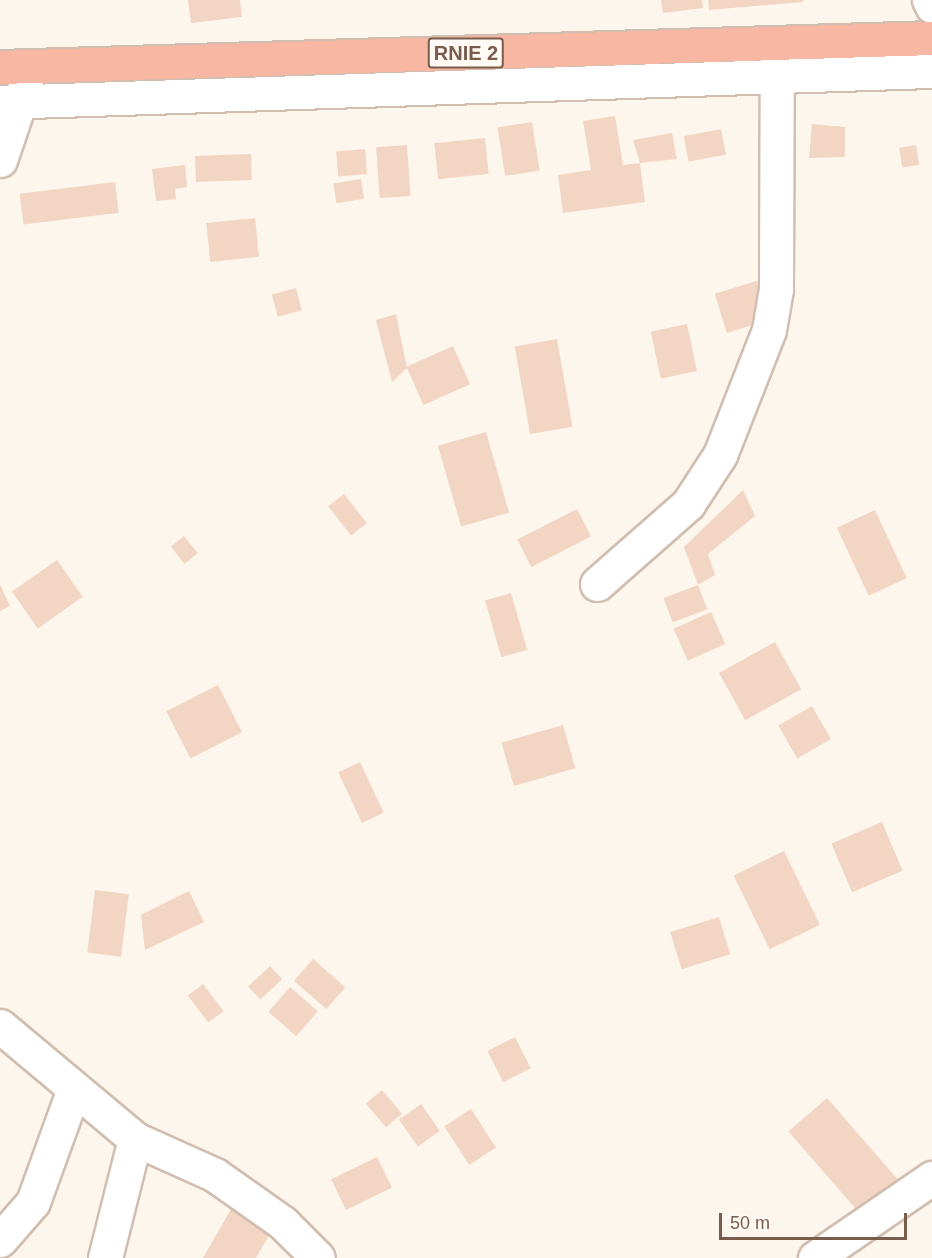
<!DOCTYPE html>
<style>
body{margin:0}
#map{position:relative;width:932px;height:1258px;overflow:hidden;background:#fdf6ec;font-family:Helvetica,sans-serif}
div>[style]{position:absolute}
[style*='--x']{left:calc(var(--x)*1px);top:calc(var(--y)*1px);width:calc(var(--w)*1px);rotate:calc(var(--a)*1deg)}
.building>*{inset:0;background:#f3d5c3;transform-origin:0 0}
.roads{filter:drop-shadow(2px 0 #d1beb0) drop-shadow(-2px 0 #d1beb0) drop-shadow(0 2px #d1beb0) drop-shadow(0 -2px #d1beb0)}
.minor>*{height:33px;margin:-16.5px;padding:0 16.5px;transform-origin:16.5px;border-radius:16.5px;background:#fff}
.highway>*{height:33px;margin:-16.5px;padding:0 16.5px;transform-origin:16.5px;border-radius:16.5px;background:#f7b7a3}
span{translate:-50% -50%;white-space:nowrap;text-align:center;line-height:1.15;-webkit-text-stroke:6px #fffaf3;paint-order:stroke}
.shield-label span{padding:2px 4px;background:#fffaf3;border:2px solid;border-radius:4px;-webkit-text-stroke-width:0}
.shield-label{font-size:20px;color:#7a5c4d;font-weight:700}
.scale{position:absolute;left:719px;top:1213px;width:188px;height:27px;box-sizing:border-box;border:3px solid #7a5c4d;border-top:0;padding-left:8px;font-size:18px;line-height:21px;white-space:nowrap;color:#7a5c4d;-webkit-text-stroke:4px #fffaf3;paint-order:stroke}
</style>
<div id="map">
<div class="building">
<div style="clip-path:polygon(188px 0,240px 0,242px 17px,191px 23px)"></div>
<div style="clip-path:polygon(661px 0,702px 0,703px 8px,663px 13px)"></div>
<div style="clip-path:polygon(708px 0,803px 0,803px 2px,709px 10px)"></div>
<div style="clip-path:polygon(615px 116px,623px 165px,640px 163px,645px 202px,563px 213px,558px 175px,591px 170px,583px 121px)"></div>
<div style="left:532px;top:122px;width:49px;height:35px;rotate:81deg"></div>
<div style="clip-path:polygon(812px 124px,845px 127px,845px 157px,809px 158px)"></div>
<div style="left:721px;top:129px;width:26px;height:38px;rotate:79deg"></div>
<div style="clip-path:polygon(672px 133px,677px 159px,640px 163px,633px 140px)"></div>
<div style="left:485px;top:138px;width:36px;height:51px;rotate:84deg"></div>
<div style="left:407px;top:145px;width:51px;height:31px;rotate:86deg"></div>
<div style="left:916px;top:145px;width:20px;height:17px;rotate:81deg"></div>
<div style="left:365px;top:149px;width:25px;height:29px;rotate:85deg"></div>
<div style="left:251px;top:154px;width:26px;height:56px;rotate:88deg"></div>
<div style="clip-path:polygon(185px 165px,187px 187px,175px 189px,176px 199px,156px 201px,152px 169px)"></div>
<div style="left:361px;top:179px;width:20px;height:28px;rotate:81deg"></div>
<div style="left:115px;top:182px;width:31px;height:96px;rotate:83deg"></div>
<div style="left:255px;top:218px;width:39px;height:49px;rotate:84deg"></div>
<div style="left:776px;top:275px;width:41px;height:64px;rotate:73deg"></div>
<div style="left:296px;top:288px;width:23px;height:25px;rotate:75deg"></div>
<div style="clip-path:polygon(396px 314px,407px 368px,392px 382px,376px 320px)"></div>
<div style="left:687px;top:324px;width:48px;height:37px;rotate:78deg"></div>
<div style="left:557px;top:339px;width:89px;height:43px;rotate:80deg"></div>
<div style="left:453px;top:346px;width:42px;height:51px;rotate:66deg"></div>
<div style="left:486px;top:432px;width:84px;height:50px;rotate:74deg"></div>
<div style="clip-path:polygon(743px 490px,755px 516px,708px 554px,715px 575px,698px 585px,684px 547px)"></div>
<div style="left:344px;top:494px;width:37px;height:20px;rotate:52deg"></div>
<div style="left:577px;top:509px;width:31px;height:67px;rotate:63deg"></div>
<div style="left:875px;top:510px;width:75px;height:42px;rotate:65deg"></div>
<div style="left:184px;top:536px;width:22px;height:17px;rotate:51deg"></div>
<div style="left:57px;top:560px;width:45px;height:55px;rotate:55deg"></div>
<div style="clip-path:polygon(0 584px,10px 606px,0 611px)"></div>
<div style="left:698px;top:585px;width:26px;height:37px;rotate:69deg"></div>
<div style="left:511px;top:593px;width:59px;height:27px;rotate:74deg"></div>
<div style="left:711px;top:612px;width:35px;height:41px;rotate:66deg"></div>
<div style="left:775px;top:642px;width:54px;height:64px;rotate:61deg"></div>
<div style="left:218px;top:685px;width:53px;height:58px;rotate:63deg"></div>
<div style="left:812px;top:706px;width:38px;height:39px;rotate:60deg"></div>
<div style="left:563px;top:725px;width:45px;height:64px;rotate:74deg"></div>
<div style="left:360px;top:762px;width:56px;height:24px;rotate:65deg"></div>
<div style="left:882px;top:822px;width:53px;height:55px;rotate:67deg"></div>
<div style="left:784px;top:851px;width:82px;height:56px;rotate:64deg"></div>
<div style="left:95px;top:890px;width:34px;height:63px;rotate:7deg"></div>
<div style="clip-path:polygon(189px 891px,204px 922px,145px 950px,141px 915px)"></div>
<div style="left:719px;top:917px;width:39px;height:51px;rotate:73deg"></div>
<div style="left:313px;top:959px;width:43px;height:29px;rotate:41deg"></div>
<div style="left:270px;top:966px;width:18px;height:30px;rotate:47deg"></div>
<div style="left:203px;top:984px;width:34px;height:19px;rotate:53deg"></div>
<div style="left:290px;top:987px;width:37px;height:33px;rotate:41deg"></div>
<div style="left:515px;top:1037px;width:35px;height:31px;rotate:63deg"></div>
<div style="left:382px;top:1090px;width:31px;height:21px;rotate:50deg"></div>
<div style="left:827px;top:1098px;width:111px;height:51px;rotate:49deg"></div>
<div style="left:421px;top:1104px;width:33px;height:27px;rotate:55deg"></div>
<div style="left:471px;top:1109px;width:46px;height:32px;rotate:57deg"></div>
<div style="left:377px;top:1157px;width:34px;height:51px;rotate:64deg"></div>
<div style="clip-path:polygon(235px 1202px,275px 1225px,256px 1258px,203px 1258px)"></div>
</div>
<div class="roads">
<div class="minor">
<div style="--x:929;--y:0;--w:7;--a:63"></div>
<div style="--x:0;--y:102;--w:933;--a:-1.91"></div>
<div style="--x:0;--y:160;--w:81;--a:-71.3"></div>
<div style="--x:597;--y:584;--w:121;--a:-41.3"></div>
<div style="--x:688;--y:504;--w:59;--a:-56.9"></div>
<div style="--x:720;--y:455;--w:134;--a:-68.6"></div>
<div style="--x:769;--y:330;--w:42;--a:-80.3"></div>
<div style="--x:776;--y:289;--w:233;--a:-89.8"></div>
<div style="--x:0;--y:1026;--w:176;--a:39.9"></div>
<div style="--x:135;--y:1139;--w:88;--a:24.2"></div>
<div style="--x:215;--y:1175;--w:83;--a:35.2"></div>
<div style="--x:283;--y:1223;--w:49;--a:45"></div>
<div style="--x:0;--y:1240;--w:50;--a:-49"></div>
<div style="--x:33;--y:1202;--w:120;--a:-70.1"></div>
<div style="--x:105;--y:1258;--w:123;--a:-75.9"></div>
<div style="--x:815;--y:1258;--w:142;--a:-34.4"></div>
</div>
<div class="highway">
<div style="--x:0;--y:67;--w:932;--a:-1.78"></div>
</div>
</div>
<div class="shield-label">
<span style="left:466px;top:53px">RNIE 2</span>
</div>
<div class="scale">50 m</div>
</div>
